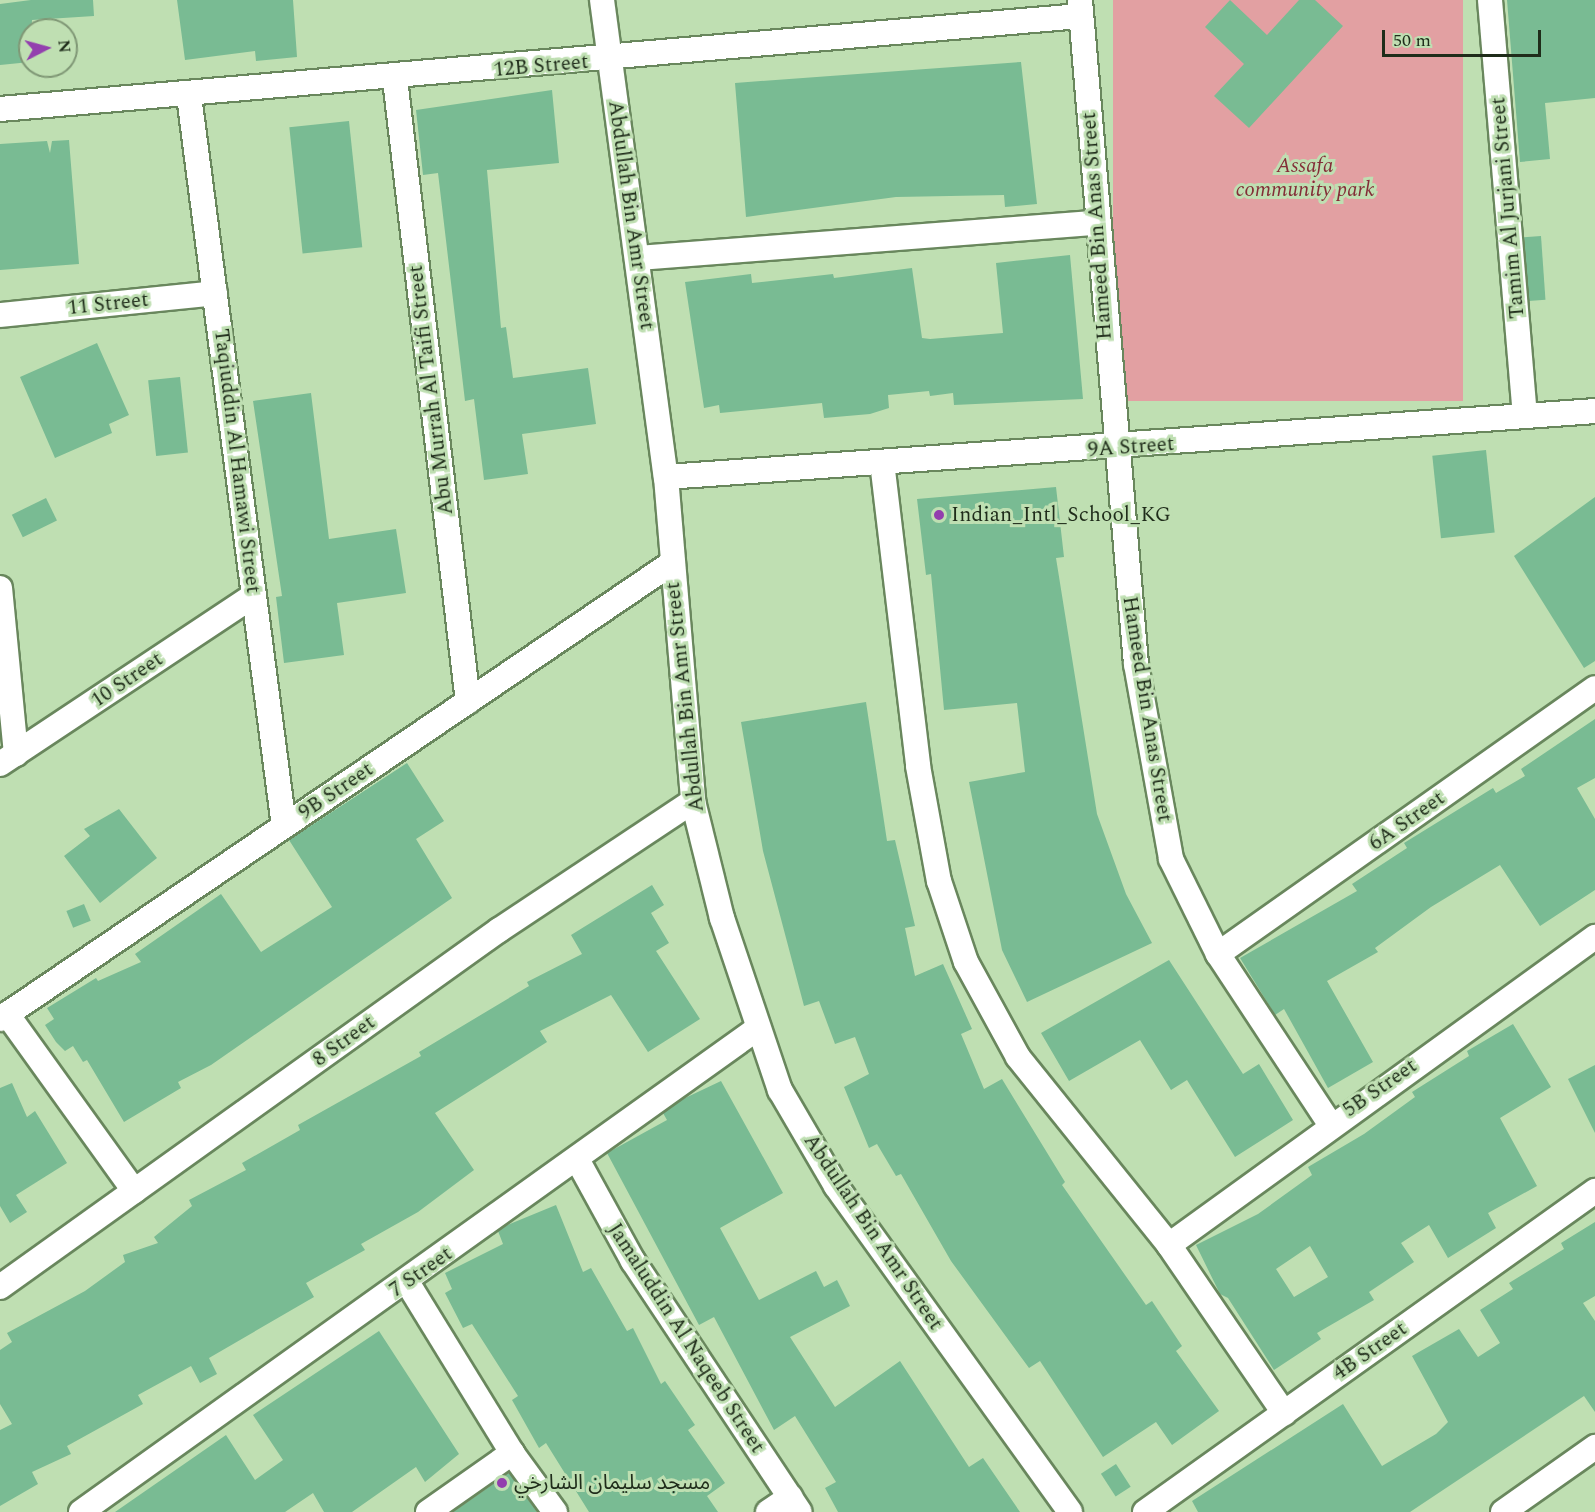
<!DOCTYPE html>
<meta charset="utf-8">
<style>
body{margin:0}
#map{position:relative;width:1595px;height:1512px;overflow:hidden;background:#bfdfb2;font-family:Spectral,"Noto Sans Arabic",serif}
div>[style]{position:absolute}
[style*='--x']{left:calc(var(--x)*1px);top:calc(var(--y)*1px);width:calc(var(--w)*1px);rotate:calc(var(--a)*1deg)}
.green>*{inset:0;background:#e2a0a2;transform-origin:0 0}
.building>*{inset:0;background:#79bb93;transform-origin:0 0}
.roads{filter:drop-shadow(2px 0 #69875d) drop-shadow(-2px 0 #69875d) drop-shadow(0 2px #69875d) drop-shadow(0 -2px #69875d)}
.minor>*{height:24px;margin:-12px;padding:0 12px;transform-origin:12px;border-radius:12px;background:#fff}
.dots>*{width:16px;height:16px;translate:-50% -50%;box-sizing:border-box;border:3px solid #bfdfb2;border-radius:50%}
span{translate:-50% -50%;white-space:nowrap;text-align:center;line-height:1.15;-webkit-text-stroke:6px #bfdfb2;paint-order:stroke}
.street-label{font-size:21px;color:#1f2c1a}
.park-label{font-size:21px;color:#832d37;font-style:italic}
.poi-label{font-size:21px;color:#1f2c1a}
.left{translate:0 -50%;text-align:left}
.north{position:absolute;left:18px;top:18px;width:60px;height:60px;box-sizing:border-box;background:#bfdfb2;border:2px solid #7f9775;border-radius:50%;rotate:84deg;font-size:16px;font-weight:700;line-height:24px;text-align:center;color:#1f2c1a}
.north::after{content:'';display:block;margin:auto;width:21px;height:27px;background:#933fae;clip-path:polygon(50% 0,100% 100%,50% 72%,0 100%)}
.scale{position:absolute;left:1382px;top:30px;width:159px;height:27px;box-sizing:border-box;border:3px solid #1f2c1a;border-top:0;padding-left:8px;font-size:18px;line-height:21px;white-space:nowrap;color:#1f2c1a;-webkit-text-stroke:4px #bfdfb2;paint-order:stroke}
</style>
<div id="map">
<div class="green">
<div style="left:1113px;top:0;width:350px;height:401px"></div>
</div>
<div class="building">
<div style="clip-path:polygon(31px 0,93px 0,94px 16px,32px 20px,30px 62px,0 65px,0 4px)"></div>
<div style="clip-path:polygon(177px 0,293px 0,297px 57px,256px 61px,255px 51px,185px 60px)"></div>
<div style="clip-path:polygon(1230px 0,1267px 35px,1299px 0,1315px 0,1343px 26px,1249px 128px,1214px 96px,1244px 64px,1205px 27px)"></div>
<div style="clip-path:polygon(1507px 0,1595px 0,1595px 98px,1545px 103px,1550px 159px,1520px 162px)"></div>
<div style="clip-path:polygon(1021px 62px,1037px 204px,1005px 207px,1004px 195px,896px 197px,746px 217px,735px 83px)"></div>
<div style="clip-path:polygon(552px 90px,559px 163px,487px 170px,501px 328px,506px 327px,513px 378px,588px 368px,596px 424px,522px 434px,528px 474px,484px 480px,474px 399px,465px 401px,438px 173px,423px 175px,416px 110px)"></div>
<div style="left:349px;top:121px;width:127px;height:60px;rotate:84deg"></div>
<div style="clip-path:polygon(69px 140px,79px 264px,0 270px,0 144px,47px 141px,50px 153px,52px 141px)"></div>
<div style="left:1541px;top:236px;width:64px;height:17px;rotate:86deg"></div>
<div style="clip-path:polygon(1070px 255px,1083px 399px,954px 405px,953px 393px,930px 396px,929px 391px,888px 395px,889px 408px,870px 414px,824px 418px,822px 403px,720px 413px,719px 405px,704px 408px,685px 282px,751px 274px,752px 283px,833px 274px,834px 278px,912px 268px,922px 338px,930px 339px,1003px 333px,996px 263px)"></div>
<div style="clip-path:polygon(97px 343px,129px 415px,109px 424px,112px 433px,55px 458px,20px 377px)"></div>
<div style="left:180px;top:377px;width:76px;height:32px;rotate:84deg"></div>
<div style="clip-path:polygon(311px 393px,329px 539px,396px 529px,406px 593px,337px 603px,344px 655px,284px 663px,276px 597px,282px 596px,253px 401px)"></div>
<div style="left:1486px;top:450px;width:83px;height:54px;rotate:84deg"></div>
<div style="clip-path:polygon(1056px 487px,1064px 557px,1056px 558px,1097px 814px,1126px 894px,1152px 943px,1027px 1002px,1002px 950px,969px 782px,1025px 772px,1017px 703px,944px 710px,931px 574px,926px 575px,917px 499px)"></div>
<div style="clip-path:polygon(1595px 497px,1595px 661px,1584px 668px,1514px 556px)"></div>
<div style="left:46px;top:498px;width:25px;height:38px;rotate:64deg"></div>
<div style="clip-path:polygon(866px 702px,887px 841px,895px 840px,915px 926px,905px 928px,915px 976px,943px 964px,972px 1029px,961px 1034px,984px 1089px,1002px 1079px,1065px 1182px,1062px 1185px,1146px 1305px,1152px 1301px,1182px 1346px,1176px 1351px,1219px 1411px,1172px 1445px,1156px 1422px,1103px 1457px,1040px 1361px,1029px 1368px,951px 1261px,901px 1174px,896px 1176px,877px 1144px,869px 1148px,844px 1087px,869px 1074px,855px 1037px,835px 1044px,819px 1001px,804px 1006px,763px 851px,741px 722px)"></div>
<div style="clip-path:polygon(1595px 719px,1595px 778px,1577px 788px,1595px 819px,1595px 890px,1540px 926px,1500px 865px,1431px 907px,1375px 948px,1378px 952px,1327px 981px,1373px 1062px,1328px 1088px,1284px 1009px,1275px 1015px,1240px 958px,1357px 891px,1352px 884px,1407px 848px,1404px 843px,1493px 788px,1496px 793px,1525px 776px,1521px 769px)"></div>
<div style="clip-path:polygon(407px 763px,444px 821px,416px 839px,452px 898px,211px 1065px,178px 1082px,181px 1088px,124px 1122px,87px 1060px,83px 1062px,73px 1046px,65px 1051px,56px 1042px,45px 1025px,54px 1019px,47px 1008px,96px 978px,98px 981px,141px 962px,135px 954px,221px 894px,261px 952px,332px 907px,289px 840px)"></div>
<div style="clip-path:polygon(119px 809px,157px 858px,100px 903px,64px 856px,90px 836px,84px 829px)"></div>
<div style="clip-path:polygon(652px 885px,664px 905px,651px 913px,669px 943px,656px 951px,700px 1019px,648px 1052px,611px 995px,540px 1031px,547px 1042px,435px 1113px,474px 1170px,418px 1212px,361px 1244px,365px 1250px,306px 1283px,314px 1297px,209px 1358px,217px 1374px,200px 1383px,191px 1366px,138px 1395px,143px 1404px,67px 1446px,71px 1454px,32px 1472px,38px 1484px,0 1506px,0 1430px,12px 1424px,0 1404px,0 1350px,12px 1342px,7px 1333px,85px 1291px,125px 1262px,123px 1255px,158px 1243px,154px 1237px,192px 1206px,189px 1200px,246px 1170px,242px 1163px,300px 1130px,298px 1125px,421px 1056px,419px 1052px,529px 986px,527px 982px,582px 954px,571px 935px)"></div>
<div style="left:84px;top:904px;width:18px;height:19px;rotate:68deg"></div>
<div style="clip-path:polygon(1169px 960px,1243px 1074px,1259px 1064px,1293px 1120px,1235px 1157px,1187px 1080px,1171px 1090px,1140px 1040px,1069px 1081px,1041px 1033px)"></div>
<div style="clip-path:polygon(evenodd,1513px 1024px,1551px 1087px,1500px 1118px,1537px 1186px,1488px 1213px,1496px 1228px,1448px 1258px,1429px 1225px,1401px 1243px,1414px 1262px,1369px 1292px,1374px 1300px,1317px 1333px,1321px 1339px,1274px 1370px,1228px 1298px,1220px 1294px,1196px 1245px,1258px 1214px,1312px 1175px,1308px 1167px,1364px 1134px,1415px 1097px,1412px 1092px,1469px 1056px,1467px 1051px,1513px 1024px,1310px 1246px,1328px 1277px,1294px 1297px,1276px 1269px,1310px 1246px)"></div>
<div style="clip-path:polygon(1595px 1065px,1595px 1133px,1568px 1079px)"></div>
<div style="clip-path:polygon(721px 1081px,783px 1193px,720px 1228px,759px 1300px,816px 1271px,824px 1287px,837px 1280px,850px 1306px,790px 1337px,835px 1407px,900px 1361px,969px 1467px,983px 1458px,1020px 1512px,838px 1512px,825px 1488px,836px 1482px,795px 1416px,774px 1430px,714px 1317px,699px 1325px,607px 1153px,667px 1120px,663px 1113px,683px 1099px)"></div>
<div style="clip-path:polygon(12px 1083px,27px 1117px,35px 1111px,67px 1163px,16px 1195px,27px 1212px,10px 1223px,0 1206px,0 1088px)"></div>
<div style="clip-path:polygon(556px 1205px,583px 1272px,591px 1268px,627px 1331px,633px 1328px,661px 1384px,665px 1381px,695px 1425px,688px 1430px,725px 1483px,707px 1496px,718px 1512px,589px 1512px,546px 1443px,539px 1448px,512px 1400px,518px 1396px,472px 1324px,463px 1328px,445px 1293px,452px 1289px,445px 1273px,503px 1244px,498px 1231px,505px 1226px)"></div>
<div style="clip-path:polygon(1595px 1222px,1595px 1296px,1583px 1303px,1595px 1321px,1595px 1412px,1584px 1396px,1410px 1512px,1198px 1512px,1192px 1501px,1343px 1404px,1382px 1466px,1436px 1434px,1448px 1422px,1412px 1356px,1459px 1329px,1478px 1357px,1500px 1343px,1480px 1310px,1513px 1289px,1509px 1283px,1564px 1249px,1561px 1243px)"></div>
<div style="clip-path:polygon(379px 1331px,459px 1454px,425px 1482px,416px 1467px,352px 1512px,324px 1512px,313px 1493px,285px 1512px,115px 1512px,226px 1435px,255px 1480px,283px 1460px,253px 1415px)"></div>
<div style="left:1116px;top:1464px;width:27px;height:18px;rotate:57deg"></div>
<div style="clip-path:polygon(509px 1473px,537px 1512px,453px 1512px)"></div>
</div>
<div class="roads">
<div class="minor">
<div style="--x:602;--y:0;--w:481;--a:82.4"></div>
<div style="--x:666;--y:477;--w:325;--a:85.2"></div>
<div style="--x:693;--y:801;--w:121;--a:76.1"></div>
<div style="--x:722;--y:918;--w:182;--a:71.4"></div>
<div style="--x:780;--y:1090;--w:111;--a:59.7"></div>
<div style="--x:836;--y:1186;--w:401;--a:54.3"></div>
<div style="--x:1080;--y:0;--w:666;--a:85.18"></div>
<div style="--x:1136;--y:664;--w:198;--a:79.8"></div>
<div style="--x:1171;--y:859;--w:106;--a:63.7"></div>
<div style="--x:1218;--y:954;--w:204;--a:56.6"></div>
<div style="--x:1490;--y:0;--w:416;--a:85.2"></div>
<div style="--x:395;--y:79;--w:627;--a:83.32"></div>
<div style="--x:189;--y:96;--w:736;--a:82.59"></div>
<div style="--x:0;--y:109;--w:1085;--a:-4.92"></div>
<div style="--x:637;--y:258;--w:461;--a:-4.4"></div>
<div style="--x:0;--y:315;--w:216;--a:-5.8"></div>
<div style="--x:882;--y:462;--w:306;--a:83.2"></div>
<div style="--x:918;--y:766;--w:117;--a:79.7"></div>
<div style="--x:939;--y:881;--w:85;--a:71.6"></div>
<div style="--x:966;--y:962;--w:108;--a:61.3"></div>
<div style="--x:1018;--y:1057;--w:241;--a:51.2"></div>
<div style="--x:1169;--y:1245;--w:204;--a:55.6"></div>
<div style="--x:666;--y:477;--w:931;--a:-4.06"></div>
<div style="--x:0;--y:588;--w:167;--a:84.5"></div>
<div style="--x:0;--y:764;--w:305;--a:-33.6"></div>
<div style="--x:1218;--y:954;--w:461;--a:-35.2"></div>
<div style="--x:7;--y:1014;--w:218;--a:54.3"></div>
<div style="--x:0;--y:1019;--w:812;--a:-34.16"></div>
<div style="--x:578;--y:1161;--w:114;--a:61.2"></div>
<div style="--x:633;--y:1261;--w:301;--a:56.4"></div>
<div style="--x:1169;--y:1245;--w:526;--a:-35.87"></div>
<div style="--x:407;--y:1282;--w:201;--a:58.4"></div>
<div style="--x:512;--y:1453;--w:73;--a:53.9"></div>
<div style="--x:0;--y:1287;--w:614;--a:-35.58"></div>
<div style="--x:499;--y:930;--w:233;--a:-33.6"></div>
<div style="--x:81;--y:1512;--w:832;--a:-35.56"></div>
<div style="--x:428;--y:1512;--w:103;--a:-35.1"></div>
<div style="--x:768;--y:1512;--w:27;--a:-34"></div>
<div style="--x:1145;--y:1512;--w:553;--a:-35.5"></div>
<div style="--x:1503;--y:1512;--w:113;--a:-35.2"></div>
</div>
</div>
<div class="dots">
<div style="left:939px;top:515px;background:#933fae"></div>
<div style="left:502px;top:1483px;background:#933fae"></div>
</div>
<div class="street-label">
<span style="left:541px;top:66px;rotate:-5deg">12B Street</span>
<span style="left:1508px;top:208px;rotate:-95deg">Tamim Al Jurjani Street</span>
<span style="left:631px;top:215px;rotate:82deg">Abdullah Bin Amr Street</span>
<span style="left:1097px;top:226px;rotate:-94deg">Hameed Bin Anas Street</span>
<span style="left:108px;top:304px;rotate:-6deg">11 Street</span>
<span style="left:431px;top:390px;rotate:-97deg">Abu Murrah Al Taifi Street</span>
<span style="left:1131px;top:447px;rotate:-4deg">9A Street</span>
<span style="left:237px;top:461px;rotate:83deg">Taqiuddin Al Hamawi Street</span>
<span style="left:127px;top:680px;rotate:-34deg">10 Street</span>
<span style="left:685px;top:697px;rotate:-96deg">Abdullah Bin Amr Street</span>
<span style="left:1147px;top:709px;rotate:81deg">Hameed Bin Anas Street</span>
<span style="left:336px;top:791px;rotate:-34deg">9B Street</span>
<span style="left:1407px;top:821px;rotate:-35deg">6A Street</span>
<span style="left:344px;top:1041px;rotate:-36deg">8 Street</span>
<span style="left:1380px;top:1088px;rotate:-35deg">5B Street</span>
<span style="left:873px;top:1232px;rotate:56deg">Abdullah Bin Amr Street</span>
<span style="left:421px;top:1272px;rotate:-35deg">7 Street</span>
<span style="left:686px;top:1338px;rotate:57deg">Jamaluddin Al Naqeeb Street</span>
<span style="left:1370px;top:1351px;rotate:-35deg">4B Street</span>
</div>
<div class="park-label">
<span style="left:1305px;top:178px">Assafa<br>community park</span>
</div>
<div class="poi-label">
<span class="left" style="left:951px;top:515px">Indian_Intl_School_KG</span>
<span class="left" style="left:514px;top:1483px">مسجد سليمان الشارخي</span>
</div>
<div class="north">N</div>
<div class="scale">50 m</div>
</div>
